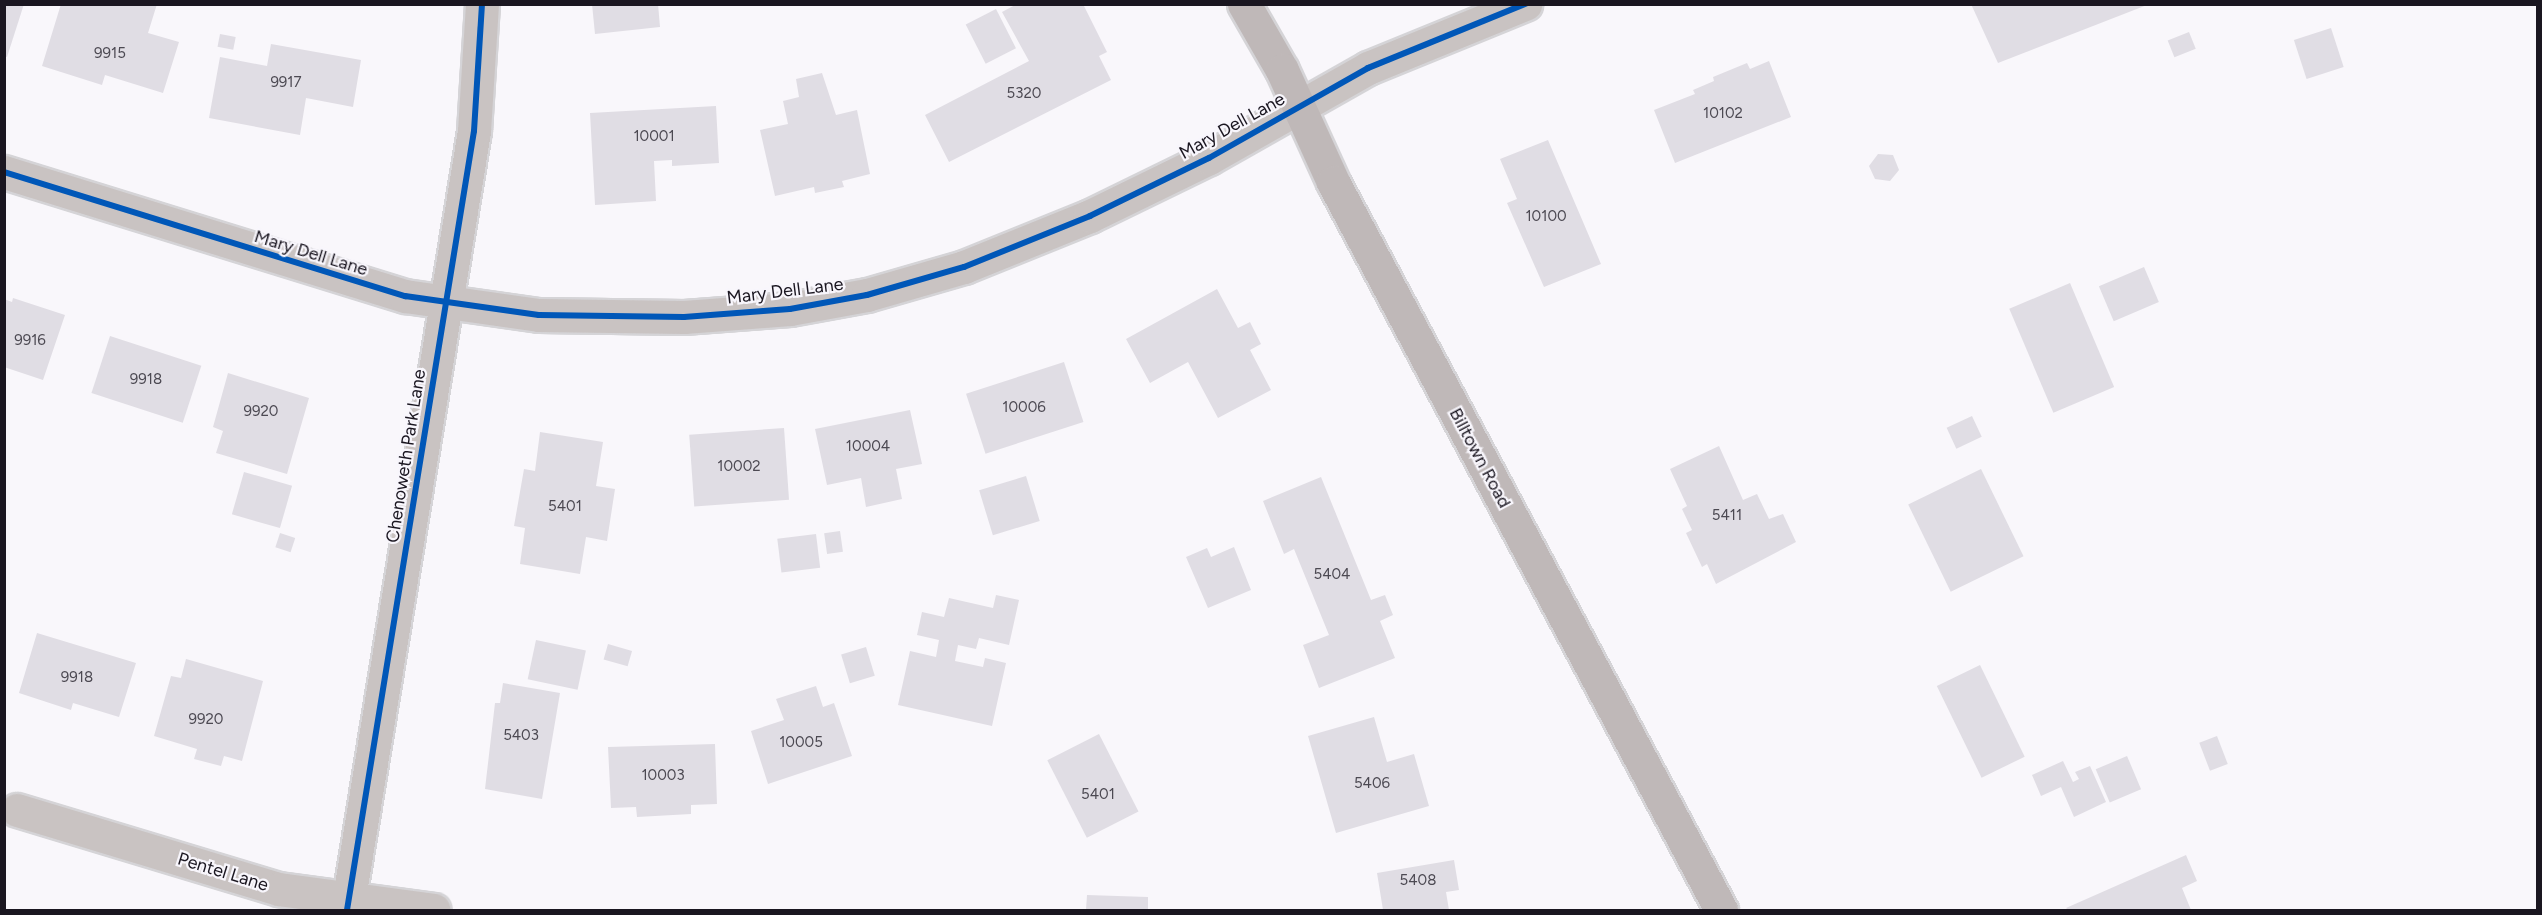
<!DOCTYPE html>
<style>
body{margin:0}
#map{position:relative;width:2542px;height:915px;overflow:hidden;background:#f9f7fb;font-family:Figtree,sans-serif}
div>[style]{position:absolute}
[style*='--x']{left:calc(var(--x)*1px);top:calc(var(--y)*1px);width:calc(var(--w)*1px);rotate:calc(var(--a)*1deg)}
.building>*{inset:0;background:#e0dde4;transform-origin:0 0}
.roads{filter:drop-shadow(2px 0 #d5d4d7) drop-shadow(-2px 0 #d5d4d7) drop-shadow(0 2px #d5d4d7) drop-shadow(0 -2px #d5d4d7)}
.minor>*{height:33px;margin:-16.5px;padding:0 16.5px;transform-origin:16.5px;border-radius:16.5px;background:#c9c3c2}
.secondary>*{height:33px;margin:-16.5px;padding:0 16.5px;transform-origin:16.5px;border-radius:16.5px;background:#bfb8b8}
.cycleway>*{height:6px;margin:-3px;padding:0 3px;transform-origin:3px;border-radius:3px;background:#0057b8}
span{translate:-50% -50%;white-space:nowrap;text-align:center;line-height:1.15;-webkit-text-stroke:4.5px #f8f6fc;paint-order:stroke}
.number-label{font-size:15px;color:#4c4952}
.number-label span{-webkit-text-stroke-width:0}
.street-label{font-size:18px;color:#1a1620}
.frame{position:absolute;inset:0;border:6px solid #1a1620;pointer-events:none}
</style>
<div id="map">
<div class="building">
<div style="clip-path:polygon(4px 4px,24px 4px,7px 57px,4px 56px)"></div>
<div style="clip-path:polygon(61px 4px,157px 4px,148px 33px,179px 42px,163px 93px,105px 75px,102px 85px,42px 66px)"></div>
<div style="clip-path:polygon(592px 4px,658px 4px,660px 27px,595px 34px)"></div>
<div style="clip-path:polygon(1017px 4px,1083px 4px,1107px 52px,1099px 56px,1111px 80px,949px 162px,925px 115px,1029px 61px,1002px 12px)"></div>
<div style="clip-path:polygon(1971px 4px,2147px 4px,2147px 5px,1998px 63px)"></div>
<div style="left:996px;top:9px;width:44px;height:34px;rotate:63deg"></div>
<div style="left:2331px;top:28px;width:41px;height:39px;rotate:72deg"></div>
<div style="left:2189px;top:32px;width:18px;height:23px;rotate:68deg"></div>
<div style="left:220px;top:34px;width:16px;height:13px;rotate:11deg"></div>
<div style="clip-path:polygon(271px 44px,361px 60px,353px 107px,306px 98px,300px 135px,209px 118px,220px 57px,267px 66px)"></div>
<div style="clip-path:polygon(1769px 61px,1791px 117px,1675px 163px,1654px 110px,1695px 94px,1693px 90px,1714px 81px,1713px 77px,1747px 63px,1750px 69px)"></div>
<div style="clip-path:polygon(822px 73px,836px 115px,857px 110px,870px 174px,842px 181px,844px 187px,815px 193px,814px 187px,775px 196px,760px 130px,788px 124px,783px 101px,799px 97px,796px 79px)"></div>
<div style="clip-path:polygon(716px 106px,719px 163px,672px 166px,672px 160px,654px 161px,656px 201px,595px 205px,590px 113px)"></div>
<div style="clip-path:polygon(1548px 140px,1601px 264px,1544px 287px,1507px 203px,1517px 199px,1500px 159px)"></div>
<div style="clip-path:polygon(1878px 154px,1893px 155px,1899px 170px,1890px 181px,1875px 179px,1869px 166px)"></div>
<div style="left:2144px;top:267px;width:38px;height:49px;rotate:67deg"></div>
<div style="left:2070px;top:283px;width:113px;height:66px;rotate:67deg"></div>
<div style="clip-path:polygon(1217px 289px,1238px 328px,1250px 322px,1261px 344px,1250px 350px,1271px 390px,1218px 418px,1188px 362px,1150px 383px,1126px 339px)"></div>
<div style="clip-path:polygon(13px 298px,65px 315px,43px 380px,4px 367px,4px 299px,12px 302px)"></div>
<div style="left:110px;top:336px;width:96px;height:60px;rotate:18deg"></div>
<div style="left:1064px;top:362px;width:63px;height:103px;rotate:72deg"></div>
<div style="clip-path:polygon(228px 373px,309px 398px,287px 474px,216px 453px,223px 431px,213px 427px)"></div>
<div style="clip-path:polygon(910px 410px,922px 464px,896px 469px,902px 499px,866px 507px,861px 478px,827px 485px,815px 429px)"></div>
<div style="left:1972px;top:416px;width:23px;height:28px;rotate:65deg"></div>
<div style="left:784px;top:428px;width:72px;height:95px;rotate:86deg"></div>
<div style="clip-path:polygon(540px 432px,603px 442px,596px 486px,615px 489px,607px 541px,586px 537px,580px 574px,520px 564px,525px 528px,514px 526px,524px 469px,535px 471px)"></div>
<div style="clip-path:polygon(1719px 446px,1743px 500px,1757px 494px,1769px 519px,1783px 514px,1796px 542px,1716px 584px,1707px 564px,1702px 567px,1686px 533px,1692px 530px,1682px 509px,1687px 506px,1670px 469px)"></div>
<div style="left:1981px;top:469px;width:97px;height:81px;rotate:64deg"></div>
<div style="left:244px;top:472px;width:50px;height:44px;rotate:16deg"></div>
<div style="left:1026px;top:476px;width:47px;height:49px;rotate:73deg"></div>
<div style="clip-path:polygon(1321px 477px,1371px 600px,1385px 595px,1393px 615px,1380px 621px,1395px 658px,1319px 688px,1303px 645px,1329px 635px,1294px 549px,1284px 554px,1263px 501px)"></div>
<div style="left:840px;top:531px;width:21px;height:16px;rotate:82deg"></div>
<div style="left:280px;top:533px;width:16px;height:15px;rotate:18deg"></div>
<div style="left:816px;top:534px;width:34px;height:39px;rotate:83deg"></div>
<div style="clip-path:polygon(1234px 547px,1251px 590px,1208px 608px,1186px 557px,1207px 548px,1211px 557px)"></div>
<div style="clip-path:polygon(996px 595px,1019px 600px,1009px 645px,979px 638px,976px 649px,958px 645px,955px 661px,983px 667px,985px 658px,1006px 663px,992px 726px,898px 705px,910px 651px,936px 657px,939px 640px,917px 635px,922px 612px,944px 617px,949px 598px,993px 608px)"></div>
<div style="clip-path:polygon(37px 633px,136px 663px,119px 717px,73px 703px,71px 710px,19px 693px)"></div>
<div style="left:536px;top:640px;width:51px;height:40px;rotate:12deg"></div>
<div style="left:608px;top:644px;width:25px;height:16px;rotate:16deg"></div>
<div style="left:866px;top:647px;width:30px;height:26px;rotate:73deg"></div>
<div style="clip-path:polygon(186px 659px,263px 681px,242px 761px,224px 756px,221px 766px,194px 759px,197px 749px,154px 736px,171px 676px,181px 678px)"></div>
<div style="left:1980px;top:665px;width:102px;height:48px;rotate:64deg"></div>
<div style="clip-path:polygon(503px 683px,560px 693px,542px 799px,485px 789px,495px 703px,500px 703px)"></div>
<div style="clip-path:polygon(816px 686px,823px 707px,834px 703px,852px 756px,768px 784px,751px 731px,784px 720px,776px 699px)"></div>
<div style="clip-path:polygon(1374px 717px,1387px 762px,1414px 754px,1429px 806px,1336px 833px,1308px 736px)"></div>
<div style="left:1099px;top:734px;width:87px;height:58px;rotate:63deg"></div>
<div style="left:2217px;top:736px;width:30px;height:19px;rotate:69deg"></div>
<div style="clip-path:polygon(715px 744px,717px 804px,691px 805px,691px 814px,637px 817px,636px 807px,611px 808px,608px 747px)"></div>
<div style="left:2127px;top:756px;width:36px;height:34px;rotate:67deg"></div>
<div style="clip-path:polygon(2063px 761px,2073px 782px,2079px 779px,2075px 772px,2090px 766px,2106px 802px,2074px 817px,2061px 787px,2041px 796px,2032px 775px)"></div>
<div style="clip-path:polygon(2186px 855px,2197px 881px,2182px 888px,2191px 910px,2068px 910px,2066px 908px)"></div>
<div style="clip-path:polygon(1454px 860px,1459px 890px,1446px 892px,1449px 910px,1383px 910px,1377px 873px)"></div>
<div style="clip-path:polygon(1087px 895px,1148px 897px,1148px 910px,1086px 910px)"></div>
</div>
<div class="roads">
<div class="minor">
<div style="--x:4;--y:172;--w:420;--a:17.2"></div>
<div style="--x:405;--y:296;--w:135;--a:8.1"></div>
<div style="--x:539;--y:315;--w:145;--a:0.8"></div>
<div style="--x:684;--y:317;--w:106;--a:-4.3"></div>
<div style="--x:790;--y:309;--w:78;--a:-10.3"></div>
<div style="--x:867;--y:295;--w:101;--a:-16.1"></div>
<div style="--x:964;--y:267;--w:136;--a:-22"></div>
<div style="--x:1090;--y:216;--w:132;--a:-26"></div>
<div style="--x:1209;--y:158;--w:183;--a:-29.5"></div>
<div style="--x:1368;--y:68;--w:170;--a:-22.2"></div>
<div style="--x:17;--y:810;--w:274;--a:16.8"></div>
<div style="--x:279;--y:889;--w:156;--a:7.7"></div>
<div style="--x:347;--y:910;--w:789;--a:-80.74"></div>
<div style="--x:474;--y:131;--w:127;--a:-86.4"></div>
</div>
<div class="secondary">
<div style="--x:1244;--y:4;--w:76;--a:60.1"></div>
<div style="--x:1282;--y:70;--w:123;--a:65.5"></div>
<div style="--x:1333;--y:182;--w:825;--a:61.94"></div>
</div>
</div>
<div class="cycleway">
<div style="--x:4;--y:172;--w:420;--a:17.2"></div>
<div style="--x:405;--y:296;--w:135;--a:8.1"></div>
<div style="--x:539;--y:315;--w:145;--a:0.8"></div>
<div style="--x:684;--y:317;--w:106;--a:-4.3"></div>
<div style="--x:790;--y:309;--w:78;--a:-10.3"></div>
<div style="--x:867;--y:295;--w:101;--a:-16.1"></div>
<div style="--x:964;--y:267;--w:136;--a:-22"></div>
<div style="--x:1090;--y:216;--w:132;--a:-26"></div>
<div style="--x:1209;--y:158;--w:183;--a:-29.5"></div>
<div style="--x:1368;--y:68;--w:170;--a:-22.2"></div>
<div style="--x:347;--y:910;--w:789;--a:-80.74"></div>
<div style="--x:474;--y:131;--w:127;--a:-86.4"></div>
</div>
<div class="number-label">
<span style="left:110px;top:54px">9915</span>
<span style="left:286px;top:83px">9917</span>
<span style="left:1024px;top:94px">5320</span>
<span style="left:1723px;top:114px">10102</span>
<span style="left:654px;top:137px">10001</span>
<span style="left:1546px;top:217px">10100</span>
<span style="left:30px;top:341px">9916</span>
<span style="left:146px;top:380px">9918</span>
<span style="left:1024px;top:408px">10006</span>
<span style="left:261px;top:412px">9920</span>
<span style="left:868px;top:447px">10004</span>
<span style="left:739px;top:467px">10002</span>
<span style="left:565px;top:507px">5401</span>
<span style="left:1727px;top:516px">5411</span>
<span style="left:1332px;top:575px">5404</span>
<span style="left:77px;top:678px">9918</span>
<span style="left:206px;top:720px">9920</span>
<span style="left:521px;top:736px">5403</span>
<span style="left:801px;top:743px">10005</span>
<span style="left:663px;top:776px">10003</span>
<span style="left:1372px;top:784px">5406</span>
<span style="left:1098px;top:795px">5401</span>
<span style="left:1418px;top:881px">5408</span>
</div>
<div class="street-label">
<span style="left:1232px;top:126px;rotate:-29deg">Mary Dell Lane</span>
<span style="left:311px;top:253px;rotate:17deg">Mary Dell Lane</span>
<span style="left:785px;top:291px;rotate:-7deg">Mary Dell Lane</span>
<span style="left:406px;top:456px;rotate:-81deg">Chenoweth Park Lane</span>
<span style="left:1480px;top:458px;rotate:62deg">Billtown Road</span>
<span style="left:223px;top:872px;rotate:17deg">Pentel Lane</span>
</div>
<div class="frame"></div>
</div>
